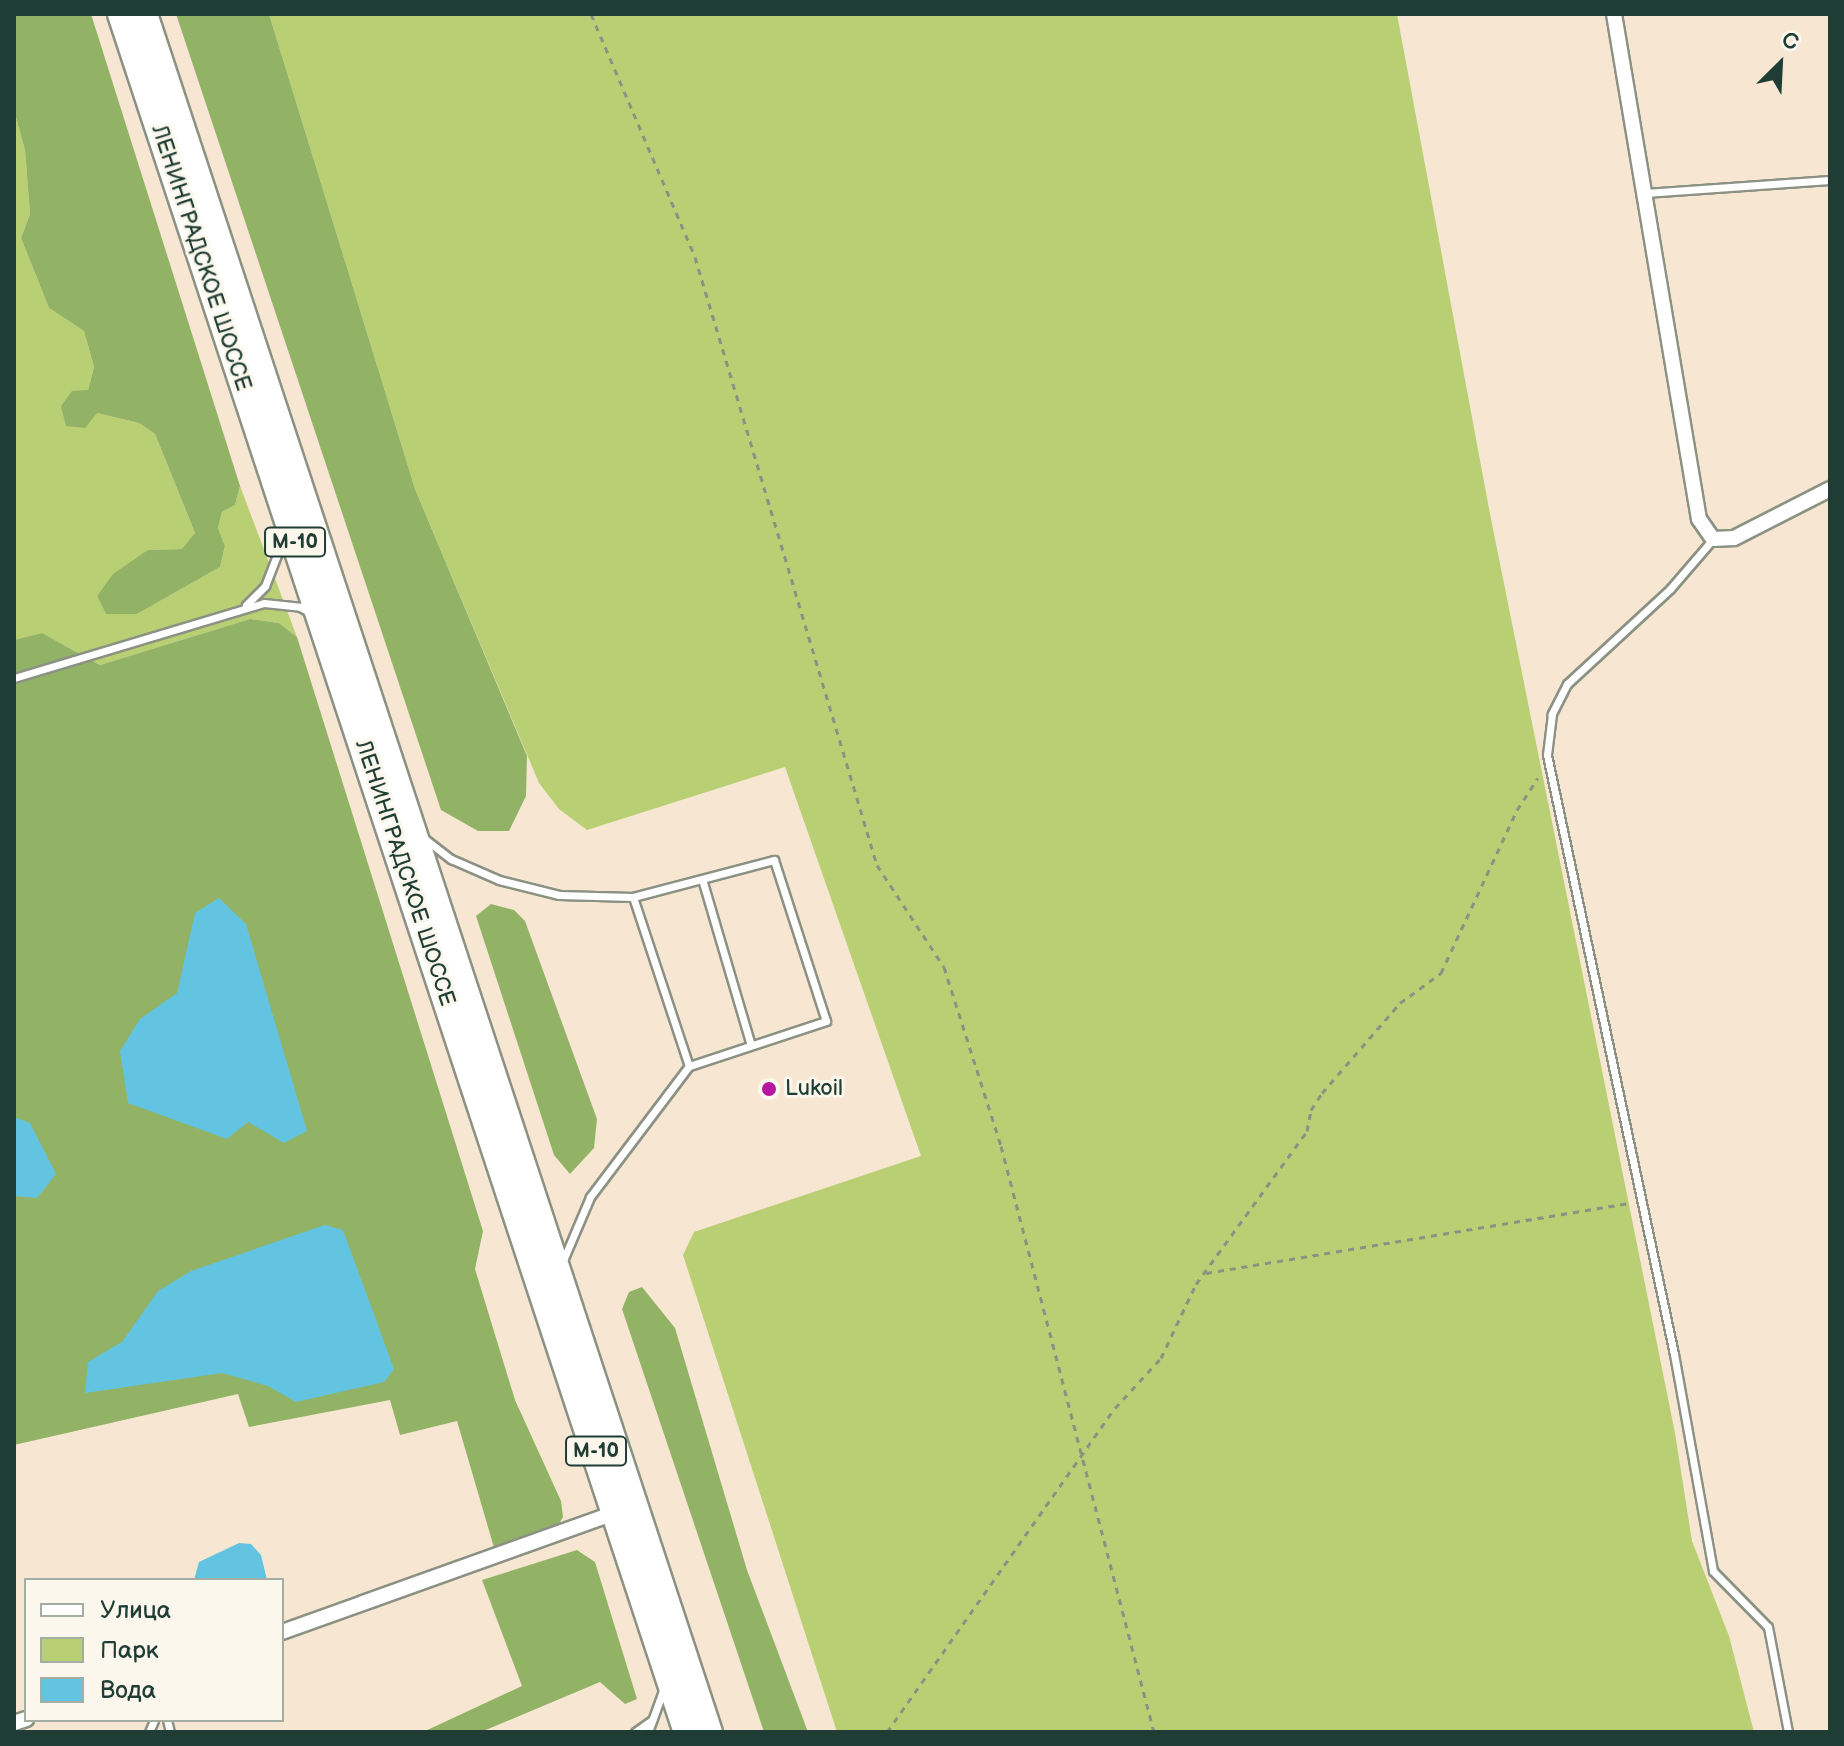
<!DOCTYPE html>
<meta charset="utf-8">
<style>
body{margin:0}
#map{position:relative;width:1844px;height:1746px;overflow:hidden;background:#f7e7d2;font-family:"Balsamiq Sans",sans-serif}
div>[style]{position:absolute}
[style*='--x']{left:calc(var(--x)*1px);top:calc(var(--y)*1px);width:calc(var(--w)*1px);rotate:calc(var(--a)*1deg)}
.green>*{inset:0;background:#b8cf73}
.forest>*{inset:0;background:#92b265}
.water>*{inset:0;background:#63c4e1}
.path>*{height:3px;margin-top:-1.5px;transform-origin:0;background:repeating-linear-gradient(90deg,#8b9283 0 6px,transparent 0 12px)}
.roads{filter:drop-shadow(2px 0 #8b9283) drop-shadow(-2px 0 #8b9283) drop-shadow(0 2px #8b9283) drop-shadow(0 -2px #8b9283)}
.lane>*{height:7px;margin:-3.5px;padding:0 3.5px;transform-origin:3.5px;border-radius:3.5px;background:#fff}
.street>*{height:14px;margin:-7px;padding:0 7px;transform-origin:7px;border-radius:7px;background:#fff}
.highway>*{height:26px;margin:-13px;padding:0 13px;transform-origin:13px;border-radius:13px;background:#fff}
.dots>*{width:22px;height:22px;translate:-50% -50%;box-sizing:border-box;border:4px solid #fbf7ec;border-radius:50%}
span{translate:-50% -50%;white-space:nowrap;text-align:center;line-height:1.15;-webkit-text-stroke:6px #fbf7ec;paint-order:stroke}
.shield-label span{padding:2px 6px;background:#fbf7ec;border:2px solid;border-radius:6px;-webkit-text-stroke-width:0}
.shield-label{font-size:20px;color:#1f3d34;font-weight:700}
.street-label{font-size:22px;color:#1f3d34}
.poi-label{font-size:22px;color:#1f3d34}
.left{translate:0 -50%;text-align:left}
.frame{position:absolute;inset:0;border:16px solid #1f3d34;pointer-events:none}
.legend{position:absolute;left:24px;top:1578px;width:260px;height:144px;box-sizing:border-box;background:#fbf7ec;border:2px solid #a3ada2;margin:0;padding:10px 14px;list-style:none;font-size:24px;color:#1f3d34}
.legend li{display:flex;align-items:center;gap:16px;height:40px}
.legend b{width:40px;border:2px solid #a3ada2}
.north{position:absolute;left:1740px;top:24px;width:80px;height:80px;-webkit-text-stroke:6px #fbf7ec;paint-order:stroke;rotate:24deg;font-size:22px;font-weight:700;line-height:32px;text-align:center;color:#1f3d34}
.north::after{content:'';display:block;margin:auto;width:28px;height:36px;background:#1f3d34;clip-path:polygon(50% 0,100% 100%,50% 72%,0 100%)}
</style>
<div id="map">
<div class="green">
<div style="clip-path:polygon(269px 14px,1397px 14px,1490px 514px,1675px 1433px,1692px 1541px,1729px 1636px,1754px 1732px,837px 1732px,683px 1255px,694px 1232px,921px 1156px,785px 767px,587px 830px,559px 809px,539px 783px,415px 489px)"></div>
<div style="clip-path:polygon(14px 110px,25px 150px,30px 214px,21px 238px,49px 308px,84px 331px,94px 367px,88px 390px,97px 413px,139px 423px,155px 434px,195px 533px,183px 549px,148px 550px,97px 596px,106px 614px,137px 614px,220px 567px,225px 546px,218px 528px,222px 512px,235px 505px,240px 486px,297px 637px,279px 623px,250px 619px,100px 665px,42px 633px,14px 640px)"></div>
</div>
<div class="forest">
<div style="clip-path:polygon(14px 14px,91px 14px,240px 486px,235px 505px,222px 512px,218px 528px,225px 546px,220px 567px,137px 614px,106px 614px,97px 596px,113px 574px,148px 550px,182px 549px,195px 533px,155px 434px,139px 423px,97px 413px,85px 428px,66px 426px,61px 406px,72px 391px,88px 390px,94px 367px,84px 331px,49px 308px,21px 238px,30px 214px,25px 150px,14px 110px)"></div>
<div style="clip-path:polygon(176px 14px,269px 14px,415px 489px,527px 756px,526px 796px,509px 831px,478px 831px,441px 810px)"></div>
<div style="clip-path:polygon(250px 619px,279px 623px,297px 637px,483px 1231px,475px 1269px,515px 1400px,561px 1501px,563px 1517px,556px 1529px,495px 1551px,457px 1421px,400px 1435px,390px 1400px,249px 1427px,238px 1394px,14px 1445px,14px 640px,42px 633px,100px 665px)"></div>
<div style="clip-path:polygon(491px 904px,514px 910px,525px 921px,597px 1119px,594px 1148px,570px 1174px,554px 1155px,476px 916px)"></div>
<div style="clip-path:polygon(642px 1287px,675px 1328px,747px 1570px,808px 1732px,764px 1732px,622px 1309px,629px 1292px)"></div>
<div style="clip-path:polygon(577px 1550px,595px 1562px,637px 1699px,625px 1704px,600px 1682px,481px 1732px,423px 1732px,522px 1686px,482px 1580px)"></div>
</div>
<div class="water">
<div style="clip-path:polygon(219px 898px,246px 924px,307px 1131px,284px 1143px,248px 1122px,227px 1139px,128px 1103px,120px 1051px,140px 1019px,177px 993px,195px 913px)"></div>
<div style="clip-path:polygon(14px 1117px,30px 1123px,56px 1174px,37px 1198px,14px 1196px)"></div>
<div style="clip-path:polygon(325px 1225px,343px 1230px,394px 1369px,384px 1382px,296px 1402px,268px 1386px,222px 1373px,85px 1393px,88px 1362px,122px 1342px,158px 1291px,191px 1271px)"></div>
<div style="clip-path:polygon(239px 1543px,251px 1544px,261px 1555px,267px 1580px,194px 1580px,199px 1562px)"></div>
</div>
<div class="path">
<div style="--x:591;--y:14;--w:264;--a:66.8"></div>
<div style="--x:695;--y:257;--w:635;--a:73.34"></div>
<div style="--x:877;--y:865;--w:122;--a:56.7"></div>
<div style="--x:944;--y:967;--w:188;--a:72.3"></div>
<div style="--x:1001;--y:1146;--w:606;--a:75.37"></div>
<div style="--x:1206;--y:1273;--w:429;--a:-9.4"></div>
<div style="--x:887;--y:1732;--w:396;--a:-54.9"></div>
<div style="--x:1115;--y:1408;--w:68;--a:-47.4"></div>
<div style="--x:1161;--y:1358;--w:82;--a:-64.7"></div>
<div style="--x:1196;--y:1284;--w:189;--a:-54"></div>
<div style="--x:1307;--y:1131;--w:21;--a:-79"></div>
<div style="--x:1311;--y:1110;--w:20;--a:-57"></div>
<div style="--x:1322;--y:1093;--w:119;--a:-49.1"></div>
<div style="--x:1400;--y:1003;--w:51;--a:-36.2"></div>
<div style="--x:1441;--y:973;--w:180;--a:-65"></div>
<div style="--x:1517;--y:810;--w:38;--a:-57"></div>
</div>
<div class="roads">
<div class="lane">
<div style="--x:1645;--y:193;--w:185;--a:-4"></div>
<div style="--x:1713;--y:539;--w:66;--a:130.7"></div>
<div style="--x:1670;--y:589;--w:140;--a:137.3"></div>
<div style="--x:1567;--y:684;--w:34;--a:117"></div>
<div style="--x:1552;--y:714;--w:41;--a:97"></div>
<div style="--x:1547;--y:755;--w:612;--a:78.03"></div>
<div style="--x:1674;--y:1354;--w:220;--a:79.8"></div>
<div style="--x:1713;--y:1571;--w:78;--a:45.5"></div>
<div style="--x:1768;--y:1627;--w:107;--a:79.2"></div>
<div style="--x:246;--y:605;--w:27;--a:-45"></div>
<div style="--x:265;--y:586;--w:53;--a:-68.8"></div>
<div style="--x:14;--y:678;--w:261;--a:-16.7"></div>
<div style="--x:264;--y:603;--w:36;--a:6"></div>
<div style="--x:300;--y:607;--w:13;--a:29"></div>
<div style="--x:425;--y:839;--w:33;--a:38"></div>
<div style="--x:451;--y:859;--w:52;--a:23.6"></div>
<div style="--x:499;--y:880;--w:62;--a:14"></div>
<div style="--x:559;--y:895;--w:74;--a:1.5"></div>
<div style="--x:633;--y:897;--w:146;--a:-14.7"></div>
<div style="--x:774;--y:860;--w:169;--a:72.1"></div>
<div style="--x:826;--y:1021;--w:144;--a:161.8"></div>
<div style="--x:689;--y:1066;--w:164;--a:127.1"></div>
<div style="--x:590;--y:1197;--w:72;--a:113"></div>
<div style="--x:702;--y:879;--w:173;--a:73.6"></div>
<div style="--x:633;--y:897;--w:178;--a:71.7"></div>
<div style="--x:167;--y:1720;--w:12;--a:76"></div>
<div style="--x:149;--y:1732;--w:13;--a:-67"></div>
<div style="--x:635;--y:1732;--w:21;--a:-35"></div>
<div style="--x:648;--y:1732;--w:47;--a:-70"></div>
</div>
<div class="street">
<div style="--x:1614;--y:14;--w:512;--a:80.45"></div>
<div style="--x:1699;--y:519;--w:24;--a:55"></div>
<div style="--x:1713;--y:539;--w:21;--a:-3"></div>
<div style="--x:1734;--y:538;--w:108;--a:-27"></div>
<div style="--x:282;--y:1632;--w:356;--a:-19.7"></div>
<div style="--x:14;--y:1723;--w:13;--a:-18"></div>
</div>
<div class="highway">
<div style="--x:121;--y:14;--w:1809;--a:71.77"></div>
<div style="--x:144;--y:14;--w:1809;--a:71.8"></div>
</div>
</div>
<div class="dots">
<div style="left:769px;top:1089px;background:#b5179e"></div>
</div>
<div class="shield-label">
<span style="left:295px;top:542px">М-10</span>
<span style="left:596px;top:1451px">М-10</span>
</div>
<div class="street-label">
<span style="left:201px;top:258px;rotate:72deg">ЛЕНИНГРАДСКОЕ ШОССЕ</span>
<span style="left:405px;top:873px;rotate:72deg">ЛЕНИНГРАДСКОЕ ШОССЕ</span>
</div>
<div class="poi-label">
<span class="left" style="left:785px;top:1089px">Lukoil</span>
</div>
<div class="frame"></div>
<ul class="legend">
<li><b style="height:10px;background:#fff"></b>Улица</li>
<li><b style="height:22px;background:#b8cf73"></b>Парк</li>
<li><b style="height:22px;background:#63c4e1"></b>Вода</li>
</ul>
<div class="north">С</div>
</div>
